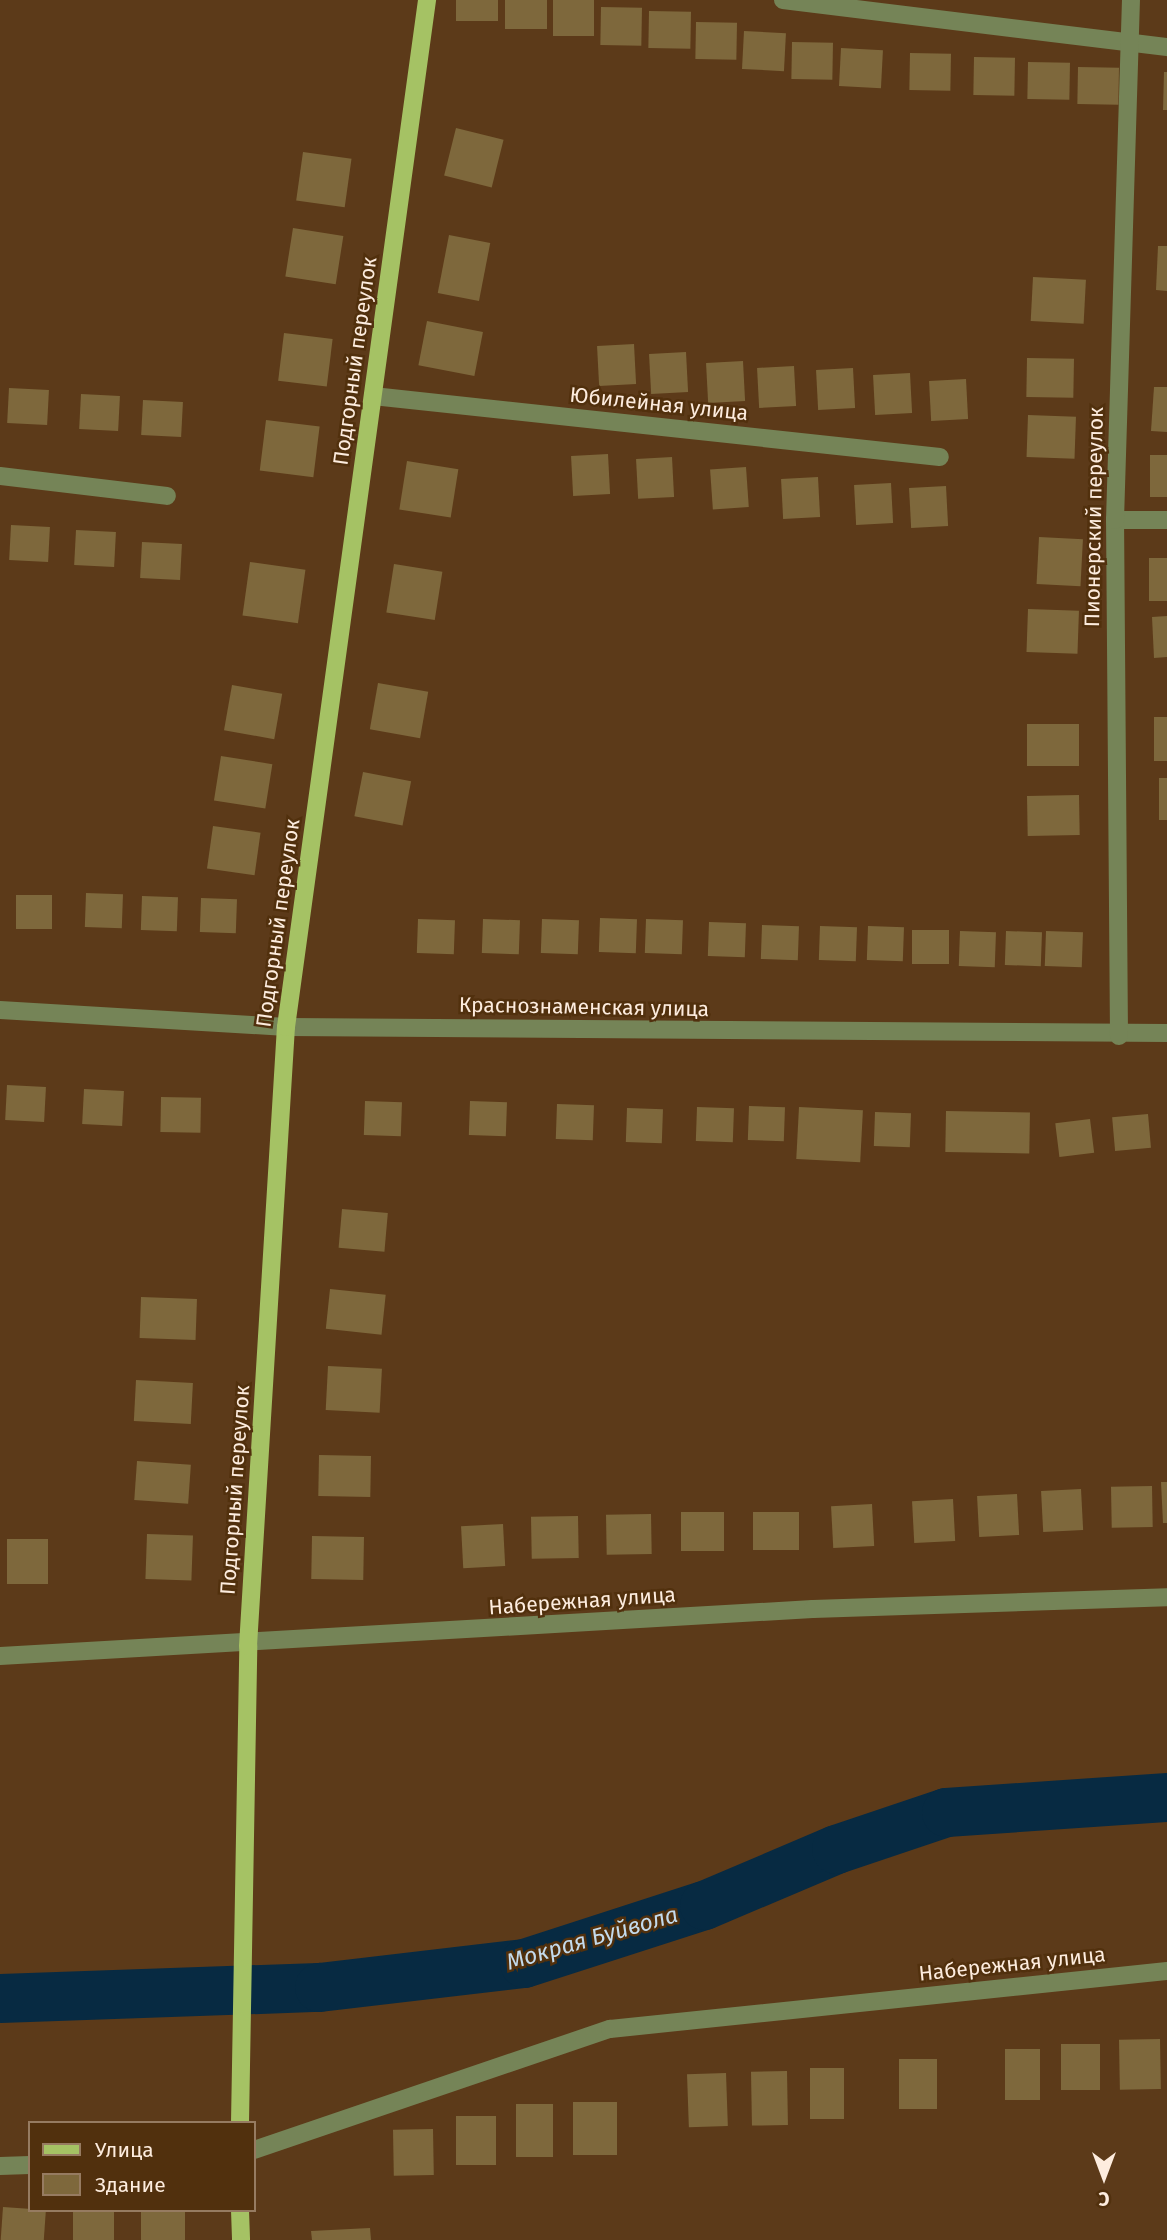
<!DOCTYPE html>
<meta charset="utf-8">
<style>
body{margin:0}
#map{position:relative;width:1167px;height:2240px;overflow:hidden;background:#5c3a19;font-family:"Fira Sans",sans-serif}
div>[style]{position:absolute}
[style*='--x']{left:calc(var(--x)*1px);top:calc(var(--y)*1px);width:calc(var(--w)*1px);rotate:calc(var(--a)*1deg)}
.river>*{height:49px;margin:-24.5px;padding:0 24.5px;transform-origin:24.5px;border-radius:24.5px;background:#072a42}
.building>*{inset:0;background:#7e683c;transform-origin:0 0}
.minor>*{height:18px;margin:-9px;padding:0 9px;transform-origin:9px;border-radius:9px;background:#758457}
.major>*{height:18px;margin:-9px;padding:0 9px;transform-origin:9px;border-radius:9px;background:#a5c264}
span{translate:-50% -50%;white-space:nowrap;text-align:center;line-height:1.15;-webkit-text-stroke:5px #51300d;paint-order:stroke}
.street-label{font-size:21px;color:#fdecde}
.water-label{font-size:23px;color:#c3daec;font-style:italic}
.legend{position:absolute;left:28px;top:2121px;width:228px;height:91px;box-sizing:border-box;background:#51300d;border:2px solid #967b61;margin:0;padding:9px 12px;list-style:none;font-size:21px;color:#fdecde}
.legend li{display:flex;align-items:center;gap:14px;height:35px}
.legend b{width:35px;border:2px solid #967b61}
.north{position:absolute;left:1069px;top:2142px;width:70px;height:70px;-webkit-text-stroke:5px #51300d;paint-order:stroke;rotate:180deg;font-size:19px;font-weight:700;line-height:28px;text-align:center;color:#fdecde}
.north::after{content:'';display:block;margin:auto;width:24px;height:32px;background:#fdecde;clip-path:polygon(50% 0,100% 100%,50% 72%,0 100%)}
</style>
<div id="map">
<div class="river">
<div style="--x:0;--y:1998;--w:319;--a:-2"></div>
<div style="--x:319;--y:1987;--w:206;--a:-6.7"></div>
<div style="--x:524;--y:1963;--w:189;--a:-17.9"></div>
<div style="--x:704;--y:1905;--w:143;--a:-23"></div>
<div style="--x:836;--y:1849;--w:116;--a:-18.6"></div>
<div style="--x:946;--y:1812;--w:222;--a:-3.9"></div>
</div>
<div class="building">
<div style="left:456px;top:0;width:42px;height:21px"></div>
<div style="left:505px;top:0;width:42px;height:29px"></div>
<div style="left:553px;top:0;width:41px;height:36px"></div>
<div style="left:601px;top:7px;width:41px;height:38px;rotate:1deg"></div>
<div style="left:649px;top:11px;width:42px;height:37px;rotate:1deg"></div>
<div style="left:696px;top:22px;width:41px;height:37px;rotate:1deg"></div>
<div style="left:744px;top:31px;width:42px;height:38px;rotate:3deg"></div>
<div style="left:792px;top:42px;width:41px;height:37px;rotate:1deg"></div>
<div style="left:841px;top:48px;width:42px;height:38px;rotate:3deg"></div>
<div style="left:910px;top:53px;width:41px;height:37px;rotate:1deg"></div>
<div style="left:974px;top:57px;width:41px;height:38px;rotate:1deg"></div>
<div style="left:1028px;top:62px;width:42px;height:37px;rotate:1deg"></div>
<div style="left:1078px;top:67px;width:41px;height:37px;rotate:1deg"></div>
<div style="clip-path:polygon(1164px 72px,1167px 72px,1167px 110px,1163px 110px)"></div>
<div style="left:456px;top:128px;width:49px;height:49px;rotate:14deg"></div>
<div style="left:303px;top:152px;width:49px;height:49px;rotate:8deg"></div>
<div style="left:293px;top:228px;width:51px;height:49px;rotate:9deg"></div>
<div style="left:449px;top:235px;width:42px;height:59px;rotate:11deg"></div>
<div style="clip-path:polygon(1158px 246px,1167px 246px,1167px 291px,1156px 290px)"></div>
<div style="left:1033px;top:277px;width:53px;height:44px;rotate:3deg"></div>
<div style="left:427px;top:321px;width:57px;height:45px;rotate:11deg"></div>
<div style="left:284px;top:333px;width:49px;height:48px;rotate:7deg"></div>
<div style="left:634px;top:344px;width:40px;height:37px;rotate:87deg"></div>
<div style="left:686px;top:352px;width:40px;height:37px;rotate:87deg"></div>
<div style="left:1027px;top:358px;width:47px;height:39px;rotate:1deg"></div>
<div style="left:743px;top:361px;width:40px;height:37px;rotate:87deg"></div>
<div style="left:794px;top:366px;width:40px;height:37px;rotate:87deg"></div>
<div style="left:853px;top:368px;width:40px;height:37px;rotate:87deg"></div>
<div style="left:910px;top:373px;width:40px;height:37px;rotate:87deg"></div>
<div style="left:966px;top:379px;width:40px;height:37px;rotate:87deg"></div>
<div style="clip-path:polygon(1154px 387px,1167px 387px,1167px 432px,1151px 431px)"></div>
<div style="left:9px;top:388px;width:40px;height:35px;rotate:3deg"></div>
<div style="left:81px;top:394px;width:39px;height:35px;rotate:3deg"></div>
<div style="left:143px;top:400px;width:40px;height:35px;rotate:3deg"></div>
<div style="left:1028px;top:415px;width:48px;height:42px;rotate:2deg"></div>
<div style="left:266px;top:420px;width:54px;height:51px;rotate:7deg"></div>
<div style="left:608px;top:454px;width:40px;height:37px;rotate:87deg"></div>
<div style="left:1150px;top:455px;width:17px;height:42px"></div>
<div style="left:672px;top:457px;width:40px;height:36px;rotate:87deg"></div>
<div style="left:407px;top:461px;width:52px;height:49px;rotate:9deg"></div>
<div style="left:746px;top:467px;width:40px;height:36px;rotate:86deg"></div>
<div style="left:818px;top:477px;width:40px;height:37px;rotate:87deg"></div>
<div style="left:891px;top:483px;width:40px;height:37px;rotate:87deg"></div>
<div style="left:946px;top:486px;width:40px;height:37px;rotate:87deg"></div>
<div style="left:11px;top:525px;width:39px;height:35px;rotate:3deg"></div>
<div style="left:76px;top:530px;width:40px;height:35px;rotate:3deg"></div>
<div style="left:1039px;top:537px;width:44px;height:47px;rotate:3deg"></div>
<div style="left:142px;top:542px;width:40px;height:36px;rotate:3deg"></div>
<div style="left:1149px;top:558px;width:18px;height:43px"></div>
<div style="left:250px;top:562px;width:56px;height:54px;rotate:8deg"></div>
<div style="left:394px;top:564px;width:49px;height:49px;rotate:9deg"></div>
<div style="left:1028px;top:609px;width:51px;height:43px;rotate:2deg"></div>
<div style="clip-path:polygon(1167px 616px,1167px 657px,1154px 658px,1152px 617px)"></div>
<div style="left:378px;top:683px;width:51px;height:47px;rotate:10deg"></div>
<div style="left:232px;top:685px;width:51px;height:46px;rotate:10deg"></div>
<div style="left:1154px;top:717px;width:13px;height:44px"></div>
<div style="left:1027px;top:724px;width:52px;height:42px"></div>
<div style="left:221px;top:756px;width:52px;height:45px;rotate:9deg"></div>
<div style="left:363px;top:772px;width:49px;height:45px;rotate:11deg"></div>
<div style="left:1159px;top:778px;width:8px;height:42px"></div>
<div style="left:1079px;top:795px;width:40px;height:52px;rotate:89deg"></div>
<div style="left:213px;top:826px;width:48px;height:43px;rotate:8deg"></div>
<div style="left:86px;top:893px;width:37px;height:34px;rotate:2deg"></div>
<div style="left:16px;top:895px;width:36px;height:34px"></div>
<div style="left:142px;top:896px;width:36px;height:34px;rotate:2deg"></div>
<div style="left:201px;top:898px;width:36px;height:34px;rotate:2deg"></div>
<div style="left:600px;top:918px;width:37px;height:34px;rotate:2deg"></div>
<div style="left:418px;top:919px;width:37px;height:34px;rotate:2deg"></div>
<div style="left:483px;top:919px;width:37px;height:34px;rotate:2deg"></div>
<div style="left:542px;top:919px;width:37px;height:34px;rotate:2deg"></div>
<div style="left:646px;top:919px;width:37px;height:34px;rotate:2deg"></div>
<div style="left:709px;top:922px;width:37px;height:34px;rotate:2deg"></div>
<div style="left:762px;top:925px;width:37px;height:34px;rotate:2deg"></div>
<div style="left:820px;top:926px;width:37px;height:34px;rotate:2deg"></div>
<div style="left:868px;top:926px;width:36px;height:34px;rotate:2deg"></div>
<div style="left:912px;top:930px;width:37px;height:34px"></div>
<div style="left:960px;top:931px;width:36px;height:35px;rotate:2deg"></div>
<div style="left:1006px;top:931px;width:36px;height:34px;rotate:2deg"></div>
<div style="left:1046px;top:931px;width:37px;height:35px;rotate:2deg"></div>
<div style="left:7px;top:1085px;width:39px;height:35px;rotate:3deg"></div>
<div style="left:84px;top:1089px;width:40px;height:35px;rotate:3deg"></div>
<div style="left:161px;top:1097px;width:40px;height:35px;rotate:1deg"></div>
<div style="left:365px;top:1101px;width:37px;height:34px;rotate:2deg"></div>
<div style="left:470px;top:1101px;width:37px;height:34px;rotate:2deg"></div>
<div style="left:557px;top:1104px;width:37px;height:35px;rotate:2deg"></div>
<div style="left:749px;top:1106px;width:36px;height:34px;rotate:2deg"></div>
<div style="left:697px;top:1107px;width:37px;height:34px;rotate:2deg"></div>
<div style="left:799px;top:1107px;width:64px;height:52px;rotate:3deg"></div>
<div style="left:627px;top:1108px;width:36px;height:34px;rotate:2deg"></div>
<div style="left:946px;top:1111px;width:84px;height:41px;rotate:1deg"></div>
<div style="left:875px;top:1112px;width:36px;height:34px;rotate:2deg"></div>
<div style="left:1148px;top:1114px;width:34px;height:36px;rotate:85deg"></div>
<div style="left:1090px;top:1119px;width:34px;height:35px;rotate:83deg"></div>
<div style="left:342px;top:1209px;width:46px;height:39px;rotate:5deg"></div>
<div style="left:330px;top:1289px;width:56px;height:40px;rotate:6deg"></div>
<div style="left:141px;top:1297px;width:56px;height:41px;rotate:2deg"></div>
<div style="left:328px;top:1366px;width:54px;height:44px;rotate:3deg"></div>
<div style="left:136px;top:1380px;width:57px;height:41px;rotate:3deg"></div>
<div style="left:319px;top:1455px;width:52px;height:41px;rotate:1deg"></div>
<div style="left:137px;top:1461px;width:54px;height:39px;rotate:4deg"></div>
<div style="clip-path:polygon(1161px 1482px,1167px 1482px,1167px 1523px,1163px 1523px)"></div>
<div style="left:1152px;top:1486px;width:41px;height:41px;rotate:89deg"></div>
<div style="left:1081px;top:1489px;width:41px;height:40px;rotate:87deg"></div>
<div style="left:1017px;top:1494px;width:41px;height:40px;rotate:87deg"></div>
<div style="left:953px;top:1499px;width:42px;height:41px;rotate:87deg"></div>
<div style="left:872px;top:1504px;width:42px;height:41px;rotate:87deg"></div>
<div style="left:681px;top:1512px;width:43px;height:39px"></div>
<div style="left:753px;top:1512px;width:46px;height:38px"></div>
<div style="left:651px;top:1514px;width:40px;height:45px;rotate:89deg"></div>
<div style="left:578px;top:1516px;width:42px;height:47px;rotate:89deg"></div>
<div style="left:503px;top:1524px;width:42px;height:42px;rotate:87deg"></div>
<div style="left:147px;top:1534px;width:46px;height:45px;rotate:2deg"></div>
<div style="left:312px;top:1536px;width:52px;height:43px;rotate:1deg"></div>
<div style="left:7px;top:1539px;width:41px;height:45px"></div>
<div style="left:1160px;top:2039px;width:50px;height:41px;rotate:89deg"></div>
<div style="left:1061px;top:2044px;width:39px;height:46px"></div>
<div style="left:1005px;top:2049px;width:35px;height:51px"></div>
<div style="left:899px;top:2059px;width:38px;height:50px"></div>
<div style="left:810px;top:2068px;width:34px;height:51px"></div>
<div style="left:787px;top:2071px;width:54px;height:36px;rotate:89deg"></div>
<div style="left:726px;top:2073px;width:53px;height:39px;rotate:88deg"></div>
<div style="left:573px;top:2102px;width:44px;height:53px"></div>
<div style="left:516px;top:2104px;width:37px;height:53px"></div>
<div style="left:456px;top:2116px;width:40px;height:49px"></div>
<div style="left:433px;top:2129px;width:46px;height:40px;rotate:89deg"></div>
<div style="left:3px;top:2207px;width:43px;height:33px;rotate:4deg"></div>
<div style="left:73px;top:2210px;width:41px;height:30px"></div>
<div style="left:141px;top:2210px;width:44px;height:30px"></div>
<div style="clip-path:polygon(370px 2228px,371px 2240px,312px 2240px,311px 2231px)"></div>
</div>
<div class="minor">
<div style="--x:783;--y:0;--w:387;--a:7"></div>
<div style="--x:373;--y:396;--w:570;--a:6.14"></div>
<div style="--x:0;--y:476;--w:168;--a:6.8"></div>
<div style="--x:1115;--y:520;--w:52;--a:0"></div>
<div style="--x:0;--y:1010;--w:287;--a:3.4"></div>
<div style="--x:286;--y:1027;--w:881;--a:0.39"></div>
<div style="--x:1119;--y:1036;--w:516;--a:-90.44"></div>
<div style="--x:1115;--y:520;--w:520;--a:-88.24"></div>
<div style="--x:0;--y:1656;--w:814;--a:-3.31"></div>
<div style="--x:813;--y:1609;--w:354;--a:-1.9"></div>
<div style="--x:254;--y:2150;--w:376;--a:-18.8"></div>
<div style="--x:610;--y:2029;--w:560;--a:-5.94"></div>
<div style="--x:0;--y:2166;--w:30;--a:-2"></div>
</div>
<div class="major">
<div style="--x:240;--y:2123;--w:477;--a:-89"></div>
<div style="--x:248;--y:1646;--w:620;--a:-86.49"></div>
<div style="--x:286;--y:1027;--w:1037;--a:-82.18"></div>
<div style="--x:240;--y:2210;--w:30;--a:88"></div>
</div>
<div class="street-label">
<span style="left:355px;top:361px;rotate:-82deg">Подгорный переулок</span>
<span style="left:659px;top:404px;rotate:6deg">Юбилейная улица</span>
<span style="left:1094px;top:517px;rotate:-89deg">Пионерский переулок</span>
<span style="left:278px;top:923px;rotate:-82deg">Подгорный переулок</span>
<span style="left:584px;top:1007px;rotate:1deg">Краснознаменская улица</span>
<span style="left:235px;top:1490px;rotate:-86deg">Подгорный переулок</span>
<span style="left:582px;top:1601px;rotate:-4deg">Набережная улица</span>
<span style="left:1012px;top:1964px;rotate:-6deg">Набережная улица</span>
</div>
<div class="water-label">
<span style="left:592px;top:1938px;rotate:-16deg">Мокрая Буйвола</span>
</div>
<ul class="legend">
<li><b style="height:9px;background:#a5c264"></b>Улица</li>
<li><b style="height:19px;background:#7e683c"></b>Здание</li>
</ul>
<div class="north">С</div>
</div>
